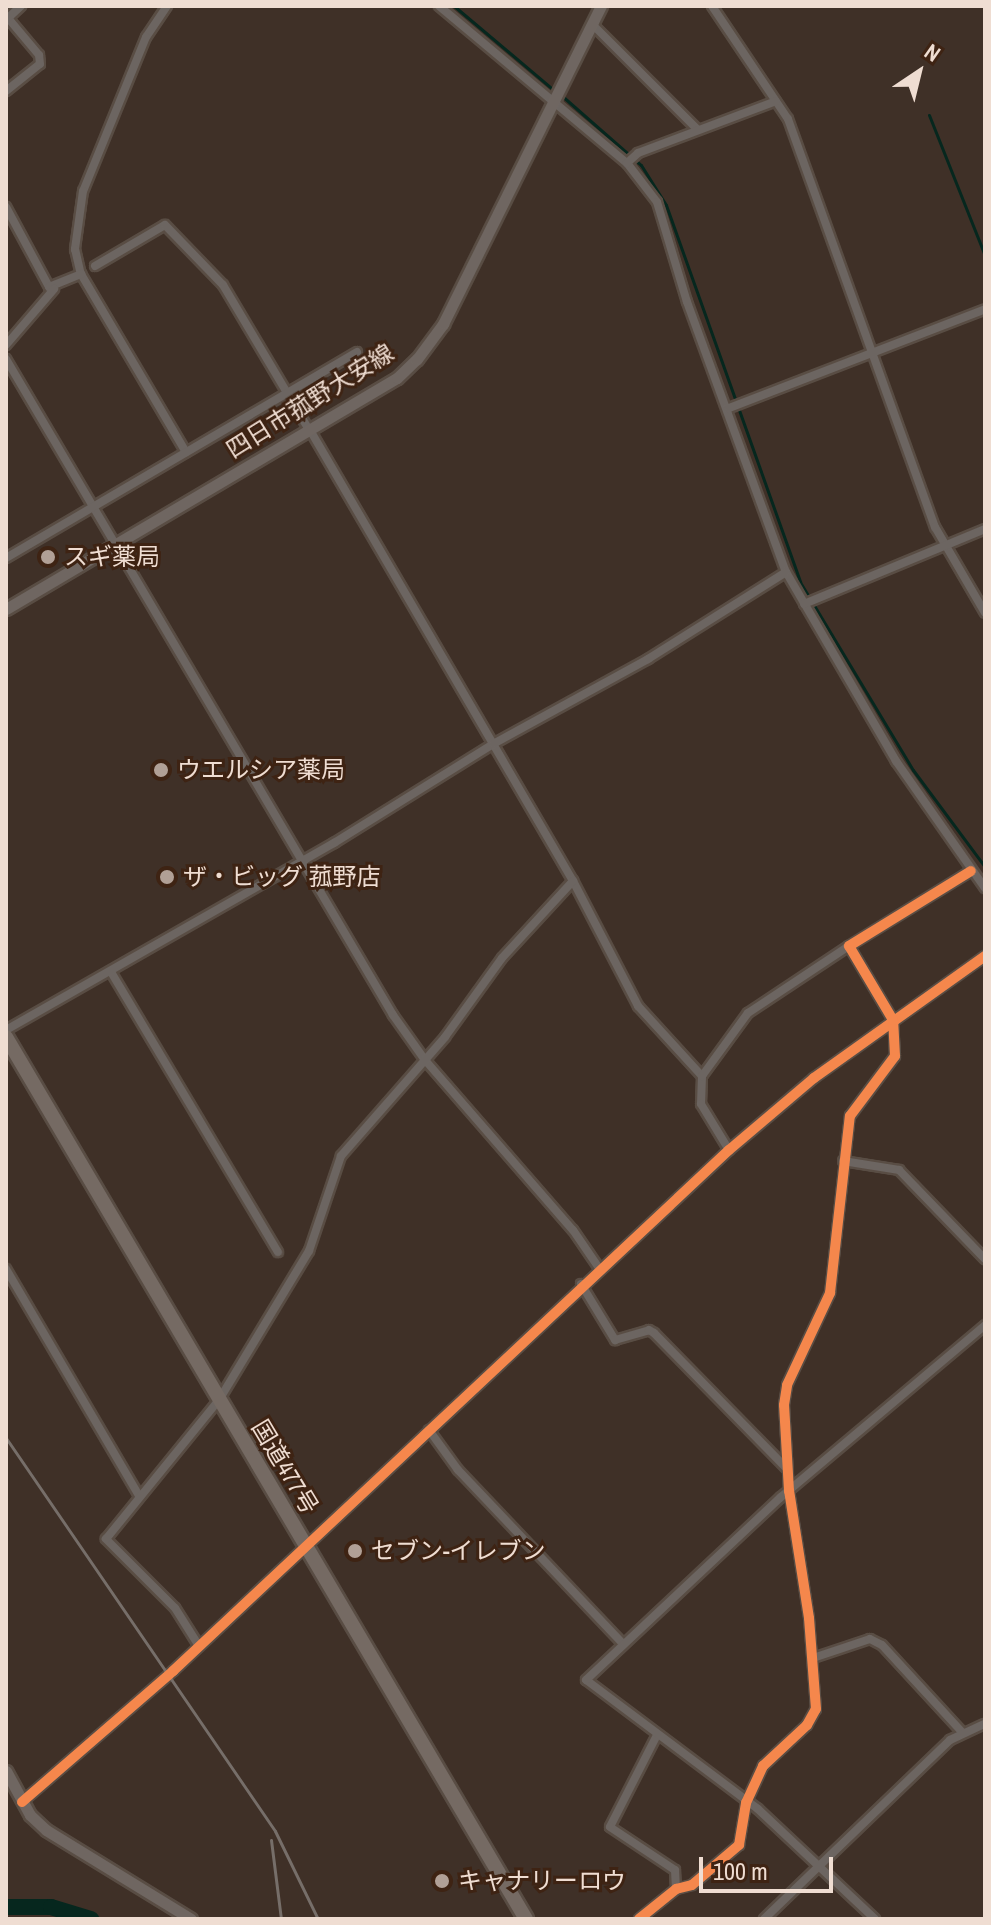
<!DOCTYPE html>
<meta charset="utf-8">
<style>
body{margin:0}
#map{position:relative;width:991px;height:1925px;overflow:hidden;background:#3f3027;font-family:"Archivo Narrow","Noto Sans JP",sans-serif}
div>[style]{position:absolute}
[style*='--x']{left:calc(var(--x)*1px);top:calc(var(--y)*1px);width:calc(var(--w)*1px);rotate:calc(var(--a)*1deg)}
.stream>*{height:3px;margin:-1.5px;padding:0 1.5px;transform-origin:1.5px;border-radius:1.5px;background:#06271e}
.river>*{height:16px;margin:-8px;padding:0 8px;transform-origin:8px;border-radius:8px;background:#06271e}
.roads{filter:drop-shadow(2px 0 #594d44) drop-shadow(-2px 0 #594d44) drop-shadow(0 2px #594d44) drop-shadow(0 -2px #594d44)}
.street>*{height:8px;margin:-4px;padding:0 4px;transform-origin:4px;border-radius:4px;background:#6c6561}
.secondary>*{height:11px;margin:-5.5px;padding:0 5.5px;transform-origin:5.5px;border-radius:5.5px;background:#6f6661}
.highway>*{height:14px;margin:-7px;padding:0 7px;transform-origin:7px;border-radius:7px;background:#756a63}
.rail>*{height:3px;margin:-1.5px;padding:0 1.5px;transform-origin:1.5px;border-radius:1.5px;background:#766e69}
.cycleway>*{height:10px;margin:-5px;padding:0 5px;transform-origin:5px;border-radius:5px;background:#f5874c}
.dots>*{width:22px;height:22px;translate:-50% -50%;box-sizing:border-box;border:4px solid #3e2313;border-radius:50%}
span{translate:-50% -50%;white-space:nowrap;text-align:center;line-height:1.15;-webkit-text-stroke:6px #3e2313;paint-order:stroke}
.street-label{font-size:24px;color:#efddd2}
.poi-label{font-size:24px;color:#efddd2}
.left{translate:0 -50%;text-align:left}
.frame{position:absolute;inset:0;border:8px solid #efddd2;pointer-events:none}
.north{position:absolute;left:879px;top:32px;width:80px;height:80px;-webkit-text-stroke:6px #3e2313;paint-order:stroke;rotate:35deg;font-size:22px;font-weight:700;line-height:32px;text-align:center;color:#efddd2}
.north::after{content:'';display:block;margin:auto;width:28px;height:36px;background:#efddd2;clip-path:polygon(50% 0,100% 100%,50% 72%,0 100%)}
.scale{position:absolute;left:699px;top:1857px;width:134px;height:36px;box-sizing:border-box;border:4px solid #efddd2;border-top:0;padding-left:10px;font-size:24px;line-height:28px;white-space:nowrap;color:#efddd2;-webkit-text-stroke:6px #3e2313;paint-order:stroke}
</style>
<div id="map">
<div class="stream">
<div style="--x:454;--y:6;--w:132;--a:40.1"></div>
<div style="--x:561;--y:95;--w:106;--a:41.2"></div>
<div style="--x:641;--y:165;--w:47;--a:58"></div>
<div style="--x:666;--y:205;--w:400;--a:70.4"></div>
<div style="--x:800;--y:582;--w:219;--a:59"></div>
<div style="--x:913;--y:770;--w:121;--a:53.4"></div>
<div style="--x:929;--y:115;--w:152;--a:68.3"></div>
</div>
<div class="river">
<div style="--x:6;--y:1907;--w:45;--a:0"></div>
<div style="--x:51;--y:1907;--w:42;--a:16.7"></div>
</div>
<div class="roads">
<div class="street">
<div style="--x:167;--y:6;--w:37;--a:124"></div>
<div style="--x:146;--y:37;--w:166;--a:112.2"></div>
<div style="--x:83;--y:191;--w:59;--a:97.9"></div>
<div style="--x:75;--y:249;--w:26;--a:77"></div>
<div style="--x:81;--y:274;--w:207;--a:59.5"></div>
<div style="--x:439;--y:6;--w:245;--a:39.9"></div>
<div style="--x:627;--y:163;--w:49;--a:52.4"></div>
<div style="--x:657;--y:202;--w:104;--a:73.3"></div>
<div style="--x:687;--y:302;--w:288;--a:69.9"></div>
<div style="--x:786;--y:572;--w:219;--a:59.8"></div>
<div style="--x:896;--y:761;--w:155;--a:55"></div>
<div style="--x:712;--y:6;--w:136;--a:56.1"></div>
<div style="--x:788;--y:119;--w:434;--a:70.2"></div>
<div style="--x:935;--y:527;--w:99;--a:59.8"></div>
<div style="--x:592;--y:24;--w:148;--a:45"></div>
<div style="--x:6;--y:91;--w:43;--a:-38.5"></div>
<div style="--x:40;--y:64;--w:9;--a:-96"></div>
<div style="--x:39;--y:55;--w:48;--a:-130"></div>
<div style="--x:8;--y:18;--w:18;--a:-43"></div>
<div style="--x:627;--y:163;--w:15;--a:-42"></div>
<div style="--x:638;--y:153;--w:147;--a:-20.6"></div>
<div style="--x:6;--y:207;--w:91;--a:61.7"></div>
<div style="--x:49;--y:287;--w:35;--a:-22"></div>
<div style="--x:95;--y:266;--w:81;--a:-30.4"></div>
<div style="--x:165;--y:225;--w:83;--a:46"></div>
<div style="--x:223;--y:285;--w:169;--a:59.3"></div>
<div style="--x:6;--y:345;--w:74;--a:-49.4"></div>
<div style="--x:6;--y:359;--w:762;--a:59.46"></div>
<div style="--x:393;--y:1015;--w:55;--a:54.6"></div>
<div style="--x:425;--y:1060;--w:225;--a:49"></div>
<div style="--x:573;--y:1230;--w:46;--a:55.6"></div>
<div style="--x:729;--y:408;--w:274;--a:-21.1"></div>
<div style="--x:310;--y:430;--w:522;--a:59.75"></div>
<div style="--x:573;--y:881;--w:141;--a:62.5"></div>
<div style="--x:638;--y:1006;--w:95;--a:47.6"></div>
<div style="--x:702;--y:1076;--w:28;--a:92"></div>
<div style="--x:701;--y:1104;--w:54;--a:58.7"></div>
<div style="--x:6;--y:558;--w:407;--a:-30.4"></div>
<div style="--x:804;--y:604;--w:196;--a:-22.5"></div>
<div style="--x:111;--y:972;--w:326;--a:59.2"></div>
<div style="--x:6;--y:1030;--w:378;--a:-29.7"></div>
<div style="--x:334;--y:843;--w:187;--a:-31.9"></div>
<div style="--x:493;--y:744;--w:177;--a:-28.7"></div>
<div style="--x:648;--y:659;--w:163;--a:-32.2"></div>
<div style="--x:702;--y:1076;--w:78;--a:-53.9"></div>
<div style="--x:748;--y:1013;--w:121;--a:-33.6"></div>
<div style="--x:843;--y:1161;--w:57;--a:9.1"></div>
<div style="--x:899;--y:1170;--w:124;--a:46"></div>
<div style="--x:6;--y:1269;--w:263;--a:59.6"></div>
<div style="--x:581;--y:1284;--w:66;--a:58.7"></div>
<div style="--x:615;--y:1340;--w:35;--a:-16"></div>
<div style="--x:649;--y:1330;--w:6;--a:31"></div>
<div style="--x:654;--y:1333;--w:189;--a:45.6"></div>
<div style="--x:429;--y:1430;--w:49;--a:54.1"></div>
<div style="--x:458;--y:1470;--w:238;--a:46.5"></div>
<div style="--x:199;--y:1646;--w:45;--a:-122.3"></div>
<div style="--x:175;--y:1608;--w:98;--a:-135"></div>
<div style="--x:106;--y:1539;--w:179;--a:-50.9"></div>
<div style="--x:219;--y:1400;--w:174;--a:-58.9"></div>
<div style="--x:309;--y:1251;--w:100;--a:-71.4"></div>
<div style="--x:341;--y:1156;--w:158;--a:-48.8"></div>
<div style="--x:445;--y:1037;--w:97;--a:-54.2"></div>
<div style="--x:502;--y:958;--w:105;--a:-47.3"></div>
<div style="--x:813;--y:1658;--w:60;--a:-18.4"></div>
<div style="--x:870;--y:1639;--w:13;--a:27"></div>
<div style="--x:882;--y:1645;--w:118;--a:47.4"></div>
<div style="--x:657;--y:1735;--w:103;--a:117.1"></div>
<div style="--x:610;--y:1827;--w:78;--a:33.5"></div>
<div style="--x:675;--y:1870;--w:19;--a:87"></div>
<div style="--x:22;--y:1802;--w:200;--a:-40.9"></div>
<div style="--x:173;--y:1671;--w:762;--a:-43.14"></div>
<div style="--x:729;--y:1150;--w:111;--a:-40.3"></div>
<div style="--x:814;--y:1078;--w:210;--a:-35.5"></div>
<div style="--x:639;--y:1919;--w:48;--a:-39"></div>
<div style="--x:676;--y:1889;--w:16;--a:-14"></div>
<div style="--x:692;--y:1885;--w:62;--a:-40.4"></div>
<div style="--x:739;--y:1845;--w:43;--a:-80.5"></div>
<div style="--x:746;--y:1803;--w:41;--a:-65.3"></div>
<div style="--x:763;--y:1766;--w:60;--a:-43"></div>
<div style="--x:807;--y:1725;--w:18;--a:-61"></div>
<div style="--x:816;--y:1709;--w:91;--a:-94.4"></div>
<div style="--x:809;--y:1618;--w:129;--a:-98.9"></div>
<div style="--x:789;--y:1491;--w:86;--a:-93.3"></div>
<div style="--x:784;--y:1405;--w:20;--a:-81"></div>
<div style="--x:787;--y:1385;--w:102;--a:-64.9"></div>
<div style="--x:830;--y:1293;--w:178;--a:-83.6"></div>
<div style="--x:850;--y:1116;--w:75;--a:-53.1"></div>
<div style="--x:895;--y:1056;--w:36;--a:-93"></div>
<div style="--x:893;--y:1020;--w:86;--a:-120.7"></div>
<div style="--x:849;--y:946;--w:143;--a:-31.6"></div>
<div style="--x:764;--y:1919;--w:258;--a:-43.9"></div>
<div style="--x:950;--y:1740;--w:38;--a:-25"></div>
<div style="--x:875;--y:1919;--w:161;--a:-136.8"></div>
<div style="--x:758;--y:1809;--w:215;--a:-143.1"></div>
<div style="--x:586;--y:1680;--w:267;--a:-43.2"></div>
<div style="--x:781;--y:1497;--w:267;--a:-40.1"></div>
</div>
<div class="secondary">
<div style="--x:6;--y:609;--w:454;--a:-30.6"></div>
<div style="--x:397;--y:378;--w:28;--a:-44"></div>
<div style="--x:417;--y:359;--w:44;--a:-53.4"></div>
<div style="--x:443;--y:324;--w:355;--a:-63.6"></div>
<div style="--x:6;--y:1771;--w:50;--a:61.4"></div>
<div style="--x:30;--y:1815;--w:22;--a:43"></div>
<div style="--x:46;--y:1830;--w:170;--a:31.5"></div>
</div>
<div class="highway">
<div style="--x:6;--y:1037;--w:1024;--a:59.48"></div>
</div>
</div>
<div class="rail">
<div style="--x:6;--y:1438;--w:476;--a:55.6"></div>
<div style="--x:275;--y:1831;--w:98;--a:64"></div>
<div style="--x:271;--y:1840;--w:80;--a:82.8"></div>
</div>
<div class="cycleway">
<div style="--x:22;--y:1802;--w:200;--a:-40.9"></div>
<div style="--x:173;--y:1671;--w:762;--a:-43.14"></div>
<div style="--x:729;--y:1150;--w:111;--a:-40.3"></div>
<div style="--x:814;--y:1078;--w:210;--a:-35.5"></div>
<div style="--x:639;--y:1919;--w:48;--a:-39"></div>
<div style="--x:676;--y:1889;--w:16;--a:-14"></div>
<div style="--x:692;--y:1885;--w:62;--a:-40.4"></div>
<div style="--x:739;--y:1845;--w:43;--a:-80.5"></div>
<div style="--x:746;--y:1803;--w:41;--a:-65.3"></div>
<div style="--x:763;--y:1766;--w:60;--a:-43"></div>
<div style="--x:807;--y:1725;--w:18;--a:-61"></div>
<div style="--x:816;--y:1709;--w:91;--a:-94.4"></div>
<div style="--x:809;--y:1618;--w:129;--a:-98.9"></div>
<div style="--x:789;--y:1491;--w:86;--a:-93.3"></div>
<div style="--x:784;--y:1405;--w:20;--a:-81"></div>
<div style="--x:787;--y:1385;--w:102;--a:-64.9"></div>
<div style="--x:830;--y:1293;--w:178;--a:-83.6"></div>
<div style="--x:850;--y:1116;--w:75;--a:-53.1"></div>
<div style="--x:895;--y:1056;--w:36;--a:-93"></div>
<div style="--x:893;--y:1020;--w:86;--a:-120.7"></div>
<div style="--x:849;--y:946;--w:143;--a:-31.6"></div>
</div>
<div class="dots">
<div style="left:48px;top:557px;background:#b1a096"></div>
<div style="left:161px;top:770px;background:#b1a096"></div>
<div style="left:167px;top:877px;background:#b1a096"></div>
<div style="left:355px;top:1551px;background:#b1a096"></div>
<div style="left:442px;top:1881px;background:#b1a096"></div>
</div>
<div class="street-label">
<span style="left:310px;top:401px;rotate:-32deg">四日市菰野大安線</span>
<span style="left:285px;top:1467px;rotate:59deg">国道477号</span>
</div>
<div class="poi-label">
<span class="left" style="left:64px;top:557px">スギ薬局</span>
<span class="left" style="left:177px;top:770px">ウエルシア薬局</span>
<span class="left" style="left:183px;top:877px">ザ・ビッグ 菰野店</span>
<span class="left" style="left:371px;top:1551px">セブン-イレブン</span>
<span class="left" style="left:458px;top:1881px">キャナリーロウ</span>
</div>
<div class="frame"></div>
<div class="north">N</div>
<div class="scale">100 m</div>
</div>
